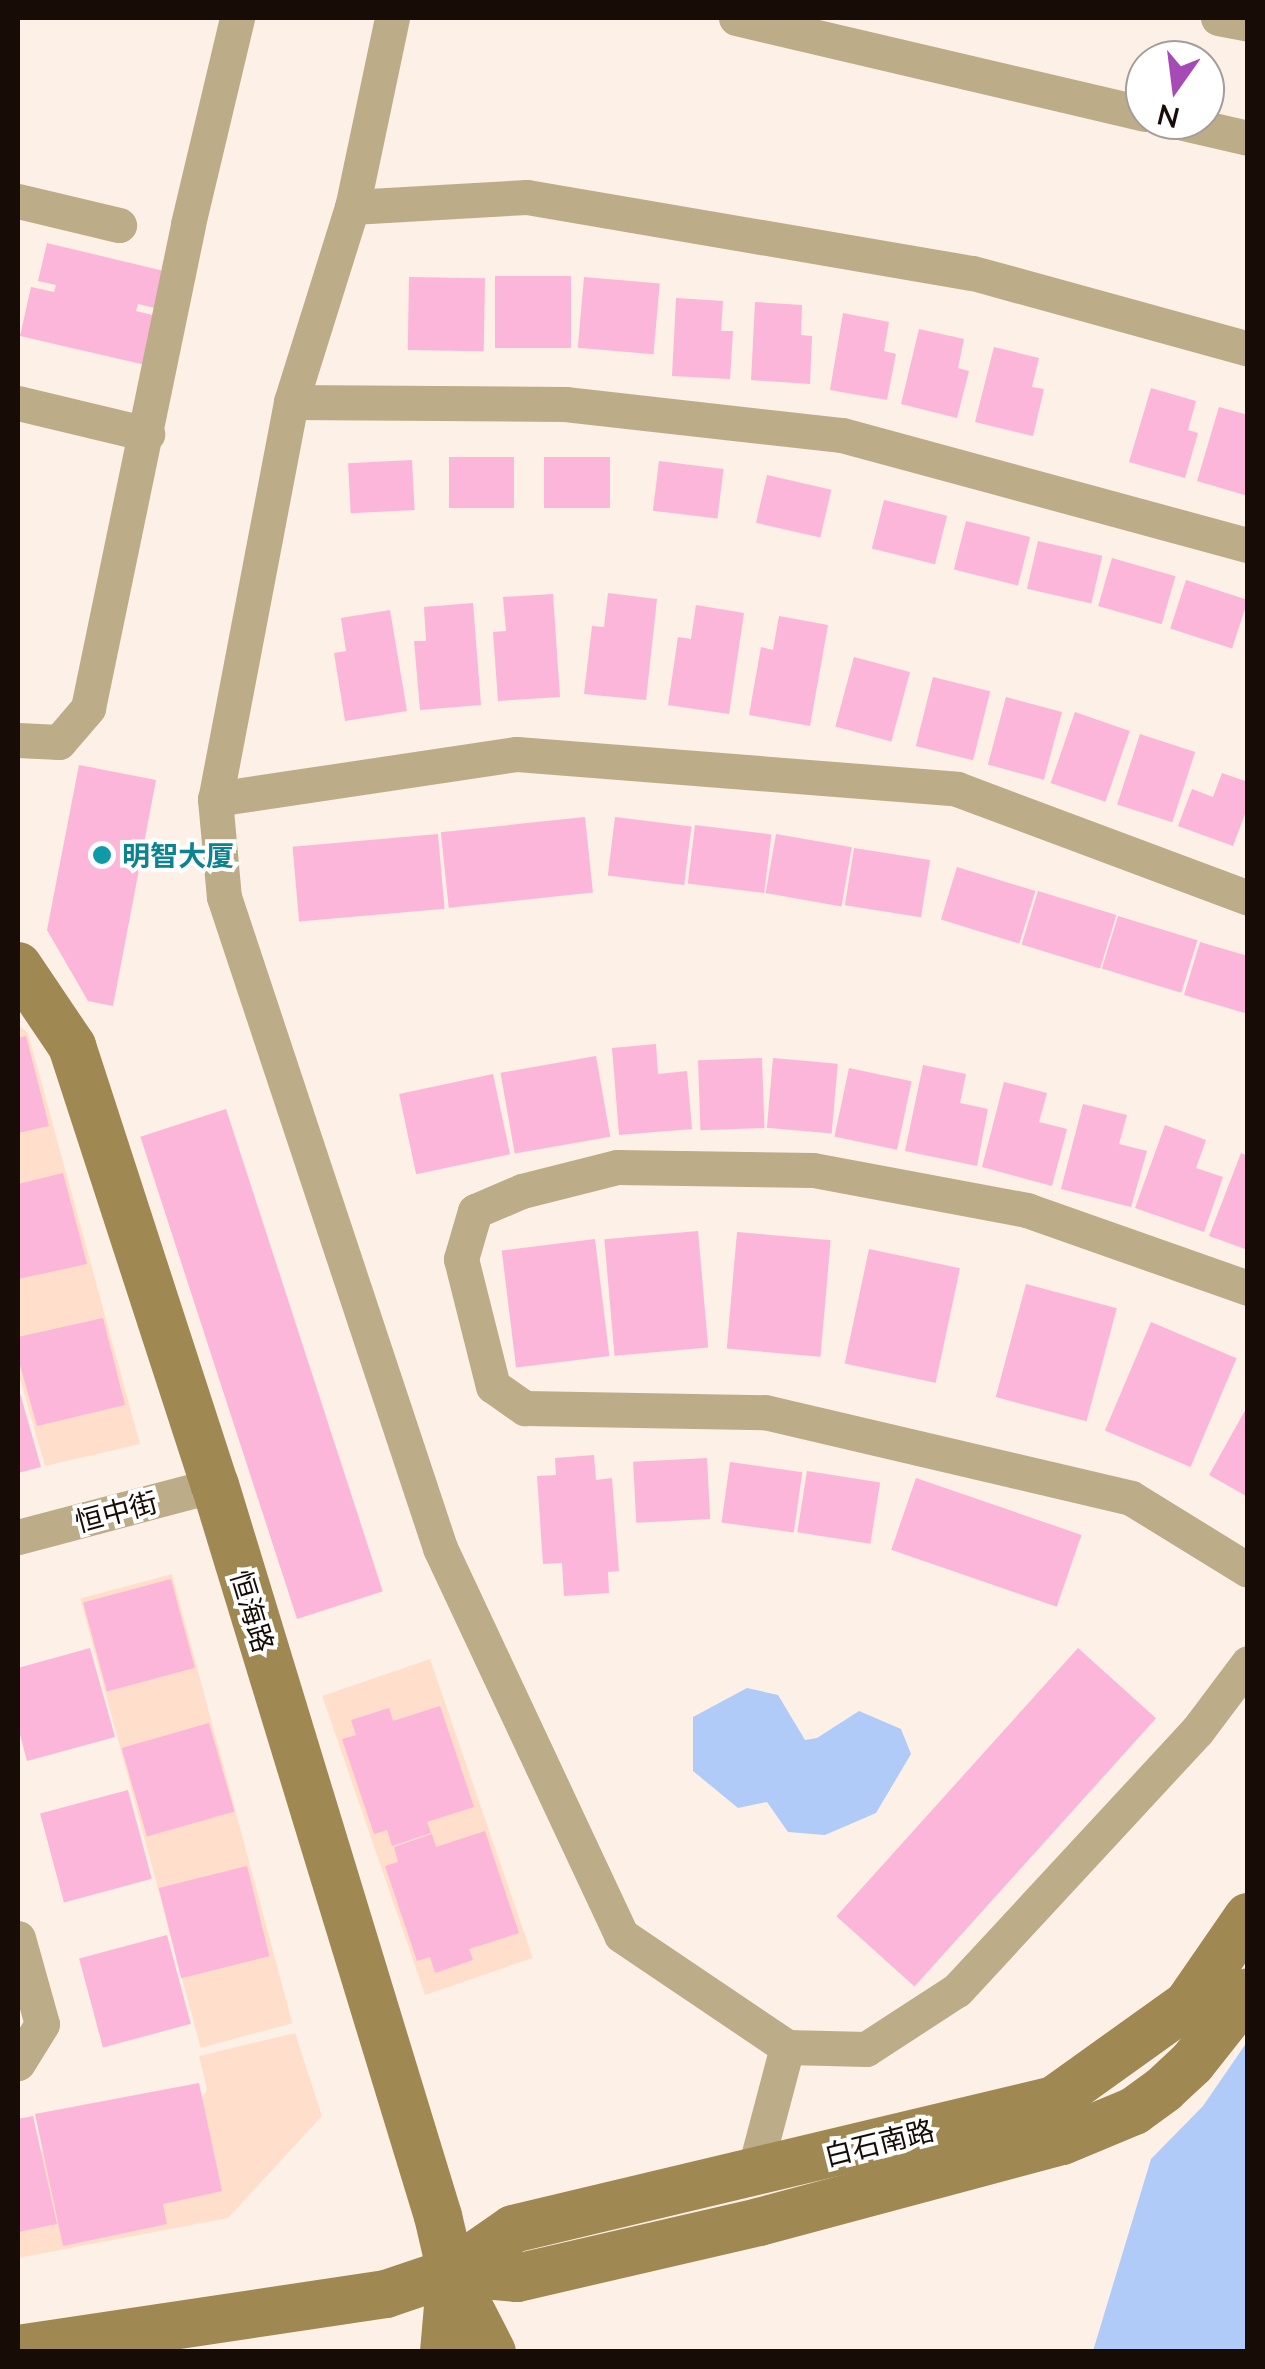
<!DOCTYPE html>
<meta charset="utf-8">
<style>
body{margin:0}
#map{position:relative;width:1265px;height:2369px;overflow:hidden;background:#fdf0e7;font-family:Lato,"Noto Sans SC",sans-serif}
div>[style]{position:absolute}
[style*='--x']{left:calc(var(--x)*1px);top:calc(var(--y)*1px);width:calc(var(--w)*1px);rotate:calc(var(--a)*1deg)}
.built>*{inset:0;background:#ffdfcb;transform-origin:0 0}
.water>*{inset:0;background:#b0cbf8}
.building>*{inset:0;background:#fcb6d9;transform-origin:0 0}
.street>*{height:35px;margin:-17.5px;padding:0 17.5px;transform-origin:17.5px;border-radius:17.5px;background:#bcac88}
.secondary>*{height:48px;margin:-24px;padding:0 24px;transform-origin:24px;border-radius:24px;background:#a08852}
.dots>*{width:28px;height:28px;translate:-50% -50%;box-sizing:border-box;border:5px solid #fff;border-radius:50%}
span{translate:-50% -50%;white-space:nowrap;text-align:center;line-height:1.15;-webkit-text-stroke:8px #fff;paint-order:stroke}
.culture-label{font-size:28px;color:#0d838f;font-weight:700}
.left{translate:0 -50%;text-align:left}
.street-label{font-size:28px;color:#170d06}
.frame{position:absolute;inset:0;border:20px solid #170d06;pointer-events:none}
.north{position:absolute;left:1125px;top:40px;width:100px;height:100px;box-sizing:border-box;background:#fff;border:2px solid #a29e9b;border-radius:50%;rotate:194deg;font-size:28px;font-weight:700;line-height:40px;text-align:center;color:#170d06}
.north::after{content:'';display:block;margin:auto;width:35px;height:45px;background:#a64bb6;clip-path:polygon(50% 0,100% 100%,50% 72%,0 100%)}
</style>
<div id="map">
<div class="built">
<div style="clip-path:polygon(18px 1025px,28px 1033px,140px 1444px,45px 1466px,18px 1372px)"></div>
<div style="left:172px;top:1574px;width:465px;height:95px;rotate:75deg"></div>
<div style="left:430px;top:1659px;width:316px;height:114px;rotate:71deg"></div>
<div style="clip-path:polygon(295px 2033px,322px 2116px,228px 2218px,18px 2258px,18px 2155px,183px 2126px,207px 2090px,199px 2056px)"></div>
</div>
<div class="water">
<div style="clip-path:polygon(747px 1688px,778px 1695px,805px 1740px,817px 1738px,859px 1711px,901px 1729px,911px 1754px,876px 1813px,825px 1835px,788px 1832px,767px 1802px,738px 1808px,693px 1771px,693px 1717px)"></div>
<div style="clip-path:polygon(1247px 2042px,1247px 2351px,1093px 2351px,1151px 2159px,1203px 2106px)"></div>
</div>
<div class="building">
<div style="clip-path:polygon(47px 243px,168px 272px,159px 309px,138px 304px,136px 311px,161px 317px,150px 366px,20px 336px,31px 287px,54px 292px,56px 285px,38px 281px)"></div>
<div style="left:495px;top:276px;width:76px;height:72px"></div>
<div style="left:409px;top:277px;width:76px;height:73px;rotate:1deg"></div>
<div style="left:584px;top:277px;width:76px;height:71px;rotate:5deg"></div>
<div style="clip-path:polygon(676px 298px,723px 301px,721px 331px,733px 331px,730px 379px,672px 376px)"></div>
<div style="clip-path:polygon(755px 302px,802px 305px,801px 335px,812px 336px,810px 384px,751px 380px)"></div>
<div style="clip-path:polygon(843px 313px,889px 322px,884px 351px,896px 354px,887px 400px,830px 390px)"></div>
<div style="clip-path:polygon(919px 329px,964px 339px,958px 368px,969px 371px,957px 418px,901px 404px)"></div>
<div style="clip-path:polygon(994px 347px,1039px 358px,1032px 387px,1044px 389px,1033px 436px,975px 422px)"></div>
<div style="clip-path:polygon(1151px 388px,1196px 401px,1188px 430px,1198px 433px,1185px 478px,1129px 462px)"></div>
<div style="clip-path:polygon(1219px 407px,1248px 415px,1248px 496px,1197px 481px)"></div>
<div style="left:514px;top:457px;width:51px;height:65px;rotate:90deg"></div>
<div style="left:544px;top:457px;width:66px;height:51px"></div>
<div style="left:412px;top:460px;width:50px;height:64px;rotate:87deg"></div>
<div style="left:659px;top:461px;width:65px;height:50px;rotate:7deg"></div>
<div style="left:767px;top:475px;width:66px;height:49px;rotate:13deg"></div>
<div style="left:884px;top:500px;width:65px;height:50px;rotate:14deg"></div>
<div style="left:966px;top:521px;width:66px;height:50px;rotate:14deg"></div>
<div style="left:1038px;top:541px;width:66px;height:49px;rotate:13deg"></div>
<div style="left:1112px;top:558px;width:66px;height:50px;rotate:16deg"></div>
<div style="left:1186px;top:580px;width:65px;height:51px;rotate:18deg"></div>
<div style="clip-path:polygon(608px 593px,657px 599px,646px 700px,584px 694px,592px 626px,604px 627px)"></div>
<div style="clip-path:polygon(553px 594px,560px 697px,498px 701px,493px 632px,506px 631px,503px 597px)"></div>
<div style="clip-path:polygon(473px 603px,481px 705px,420px 710px,414px 641px,426px 641px,424px 607px)"></div>
<div style="clip-path:polygon(696px 605px,744px 613px,729px 714px,668px 705px,678px 637px,691px 639px)"></div>
<div style="clip-path:polygon(390px 610px,407px 711px,345px 721px,334px 653px,346px 651px,341px 618px)"></div>
<div style="clip-path:polygon(779px 616px,828px 625px,810px 726px,749px 715px,761px 647px,773px 650px)"></div>
<div style="left:854px;top:657px;width:58px;height:72px;rotate:15deg"></div>
<div style="left:933px;top:677px;width:59px;height:71px;rotate:14deg"></div>
<div style="left:1006px;top:697px;width:58px;height:70px;rotate:15deg"></div>
<div style="left:1075px;top:712px;width:58px;height:75px;rotate:19deg"></div>
<div style="left:1140px;top:734px;width:58px;height:74px;rotate:18deg"></div>
<div style="clip-path:polygon(79px 765px,156px 780px,113px 1006px,88px 1001px,47px 930px)"></div>
<div style="clip-path:polygon(1222px 773px,1248px 782px,1248px 806px,1233px 846px,1178px 826px,1192px 789px,1213px 797px)"></div>
<div style="left:585px;top:817px;width:76px;height:145px;rotate:84deg"></div>
<div style="left:615px;top:817px;width:77px;height:59px;rotate:7deg"></div>
<div style="left:695px;top:825px;width:77px;height:59px;rotate:7deg"></div>
<div style="left:438px;top:834px;width:75px;height:146px;rotate:85deg"></div>
<div style="left:776px;top:834px;width:77px;height:60px;rotate:10deg"></div>
<div style="left:854px;top:848px;width:77px;height:58px;rotate:9deg"></div>
<div style="left:957px;top:867px;width:82px;height:55px;rotate:17deg"></div>
<div style="left:1038px;top:891px;width:82px;height:56px;rotate:17deg"></div>
<div style="left:1118px;top:916px;width:83px;height:55px;rotate:17deg"></div>
<div style="clip-path:polygon(1200px 942px,1248px 956px,1248px 1014px,1184px 995px)"></div>
<div style="clip-path:polygon(26px 1036px,49px 1126px,18px 1133px,18px 1038px)"></div>
<div style="clip-path:polygon(656px 1044px,658px 1074px,687px 1071px,692px 1129px,619px 1135px,612px 1048px)"></div>
<div style="left:596px;top:1056px;width:82px;height:97px;rotate:80deg"></div>
<div style="left:762px;top:1058px;width:70px;height:64px;rotate:88deg"></div>
<div style="left:773px;top:1058px;width:65px;height:70px;rotate:5deg"></div>
<div style="clip-path:polygon(923px 1065px,966px 1074px,960px 1103px,988px 1109px,977px 1166px,905px 1151px)"></div>
<div style="left:849px;top:1068px;width:64px;height:70px;rotate:12deg"></div>
<div style="left:493px;top:1074px;width:82px;height:96px;rotate:78deg"></div>
<div style="clip-path:polygon(1004px 1082px,1047px 1093px,1039px 1122px,1067px 1129px,1052px 1186px,982px 1167px)"></div>
<div style="clip-path:polygon(1083px 1104px,1127px 1115px,1119px 1144px,1147px 1151px,1131px 1207px,1061px 1189px)"></div>
<div style="left:226px;top:1109px;width:507px;height:90px;rotate:72deg"></div>
<div style="clip-path:polygon(1165px 1125px,1206px 1140px,1196px 1168px,1223px 1177px,1204px 1232px,1135px 1208px)"></div>
<div style="clip-path:polygon(1241px 1153px,1248px 1156px,1248px 1250px,1209px 1236px)"></div>
<div style="clip-path:polygon(63px 1173px,87px 1264px,18px 1279px,18px 1184px)"></div>
<div style="left:698px;top:1231px;width:117px;height:94px;rotate:85deg"></div>
<div style="left:737px;top:1232px;width:94px;height:117px;rotate:5deg"></div>
<div style="left:595px;top:1239px;width:118px;height:94px;rotate:83deg"></div>
<div style="left:869px;top:1249px;width:93px;height:117px;rotate:12deg"></div>
<div style="left:1026px;top:1284px;width:94px;height:117px;rotate:15deg"></div>
<div style="clip-path:polygon(103px 1318px,125px 1405px,37px 1426px,18px 1358px,18px 1337px)"></div>
<div style="left:1151px;top:1322px;width:93px;height:118px;rotate:23deg"></div>
<div style="clip-path:polygon(18px 1386px,41px 1467px,18px 1473px)"></div>
<div style="clip-path:polygon(1248px 1405px,1248px 1497px,1209px 1475px)"></div>
<div style="clip-path:polygon(594px 1455px,596px 1480px,612px 1478px,619px 1571px,608px 1572px,609px 1593px,564px 1596px,562px 1563px,543px 1564px,537px 1476px,556px 1475px,555px 1458px)"></div>
<div style="left:707px;top:1458px;width:61px;height:74px;rotate:87deg"></div>
<div style="left:730px;top:1462px;width:73px;height:61px;rotate:8deg"></div>
<div style="left:807px;top:1471px;width:74px;height:62px;rotate:9deg"></div>
<div style="left:916px;top:1478px;width:175px;height:76px;rotate:19deg"></div>
<div style="left:171px;top:1579px;width:92px;height:91px;rotate:75deg"></div>
<div style="clip-path:polygon(90px 1648px,115px 1737px,27px 1761px,18px 1727px,18px 1668px)"></div>
<div style="left:1078px;top:1648px;width:105px;height:361px;rotate:42deg"></div>
<div style="clip-path:polygon(440px 1706px,474px 1807px,427px 1822px,431px 1833px,392px 1846px,387px 1830px,374px 1834px,342px 1739px,356px 1735px,351px 1720px,389px 1708px,393px 1721px)"></div>
<div style="left:209px;top:1723px;width:92px;height:91px;rotate:74deg"></div>
<div style="left:128px;top:1790px;width:92px;height:91px;rotate:75deg"></div>
<div style="clip-path:polygon(485px 1831px,519px 1933px,469px 1949px,473px 1960px,435px 1973px,430px 1957px,417px 1961px,385px 1866px,398px 1862px,394px 1847px,432px 1834px,436px 1847px)"></div>
<div style="left:247px;top:1866px;width:93px;height:91px;rotate:76deg"></div>
<div style="left:167px;top:1935px;width:92px;height:91px;rotate:75deg"></div>
<div style="clip-path:polygon(199px 2083px,222px 2191px,163px 2204px,167px 2224px,63px 2246px,35px 2114px)"></div>
<div style="clip-path:polygon(33px 2116px,57px 2224px,18px 2232px,18px 2119px)"></div>
</div>
<div class="street">
<div style="--x:392;--y:18;--w:193;--a:101.9"></div>
<div style="--x:352;--y:207;--w:204;--a:107.4"></div>
<div style="--x:291;--y:402;--w:404;--a:100.8"></div>
<div style="--x:215;--y:799;--w:98;--a:84.8"></div>
<div style="--x:224;--y:897;--w:686;--a:71.64"></div>
<div style="--x:440;--y:1548;--w:427;--a:64.9"></div>
<div style="--x:621;--y:1935;--w:200;--a:34"></div>
<div style="--x:787;--y:2047;--w:79;--a:1.5"></div>
<div style="--x:866;--y:2049;--w:108;--a:-33"></div>
<div style="--x:957;--y:1990;--w:353;--a:-47.2"></div>
<div style="--x:1197;--y:1731;--w:85;--a:-53.1"></div>
<div style="--x:736;--y:18;--w:420;--a:13.2"></div>
<div style="--x:1218;--y:18;--w:31;--a:11"></div>
<div style="--x:1170;--y:120;--w:80;--a:13"></div>
<div style="--x:18;--y:201;--w:104;--a:13.4"></div>
<div style="--x:352;--y:207;--w:175;--a:-3.3"></div>
<div style="--x:527;--y:197;--w:452;--a:9.7"></div>
<div style="--x:973;--y:273;--w:285;--a:15.4"></div>
<div style="--x:291;--y:402;--w:274;--a:0.4"></div>
<div style="--x:565;--y:404;--w:279;--a:6.4"></div>
<div style="--x:842;--y:435;--w:421;--a:15.2"></div>
<div style="--x:18;--y:403;--w:133;--a:13.5"></div>
<div style="--x:18;--y:740;--w:41;--a:2.8"></div>
<div style="--x:59;--y:742;--w:45;--a:-49.5"></div>
<div style="--x:88;--y:708;--w:494;--a:-78.3"></div>
<div style="--x:188;--y:224;--w:212;--a:-76.6"></div>
<div style="--x:215;--y:799;--w:305;--a:-8.5"></div>
<div style="--x:517;--y:754;--w:441;--a:4.5"></div>
<div style="--x:957;--y:789;--w:311;--a:20.5"></div>
<div style="--x:1248;--y:1288;--w:234;--a:-160.6"></div>
<div style="--x:1027;--y:1210;--w:218;--a:-169.4"></div>
<div style="--x:813;--y:1170;--w:196;--a:-179.1"></div>
<div style="--x:617;--y:1167;--w:98;--a:165.8"></div>
<div style="--x:522;--y:1191;--w:51;--a:156.9"></div>
<div style="--x:475;--y:1211;--w:50;--a:106.3"></div>
<div style="--x:461;--y:1259;--w:131;--a:75.9"></div>
<div style="--x:493;--y:1386;--w:39;--a:35"></div>
<div style="--x:525;--y:1408;--w:240;--a:1"></div>
<div style="--x:765;--y:1412;--w:376;--a:13.2"></div>
<div style="--x:1131;--y:1498;--w:137;--a:31.6"></div>
<div style="--x:18;--y:1537;--w:204;--a:-14.8"></div>
<div style="--x:18;--y:1938;--w:89;--a:74.4"></div>
<div style="--x:42;--y:2024;--w:46;--a:121.6"></div>
<div style="--x:754;--y:2172;--w:129;--a:-75.2"></div>
</div>
<div class="secondary">
<div style="--x:18;--y:966;--w:97;--a:56"></div>
<div style="--x:72;--y:1046;--w:462;--a:72"></div>
<div style="--x:215;--y:1485;--w:764;--a:73.04"></div>
<div style="--x:438;--y:2216;--w:57;--a:76.9"></div>
<div style="--x:451;--y:2272;--w:90;--a:62.9"></div>
<div style="--x:451;--y:2272;--w:66;--a:5.2"></div>
<div style="--x:517;--y:2278;--w:248;--a:-13"></div>
<div style="--x:759;--y:2222;--w:314;--a:-15"></div>
<div style="--x:1062;--y:2141;--w:78;--a:-22.6"></div>
<div style="--x:1134;--y:2111;--w:37;--a:-36"></div>
<div style="--x:1164;--y:2089;--w:38;--a:-43"></div>
<div style="--x:1192;--y:2063;--w:90;--a:-51.7"></div>
<div style="--x:18;--y:2349;--w:372;--a:-8.5"></div>
<div style="--x:386;--y:2294;--w:69;--a:-18.7"></div>
<div style="--x:451;--y:2272;--w:75;--a:-34.7"></div>
<div style="--x:513;--y:2229;--w:556;--a:-13.41"></div>
<div style="--x:1054;--y:2100;--w:165;--a:-35.6"></div>
<div style="--x:1188;--y:2004;--w:106;--a:-55.4"></div>
<div style="--x:444;--y:2352;--w:80;--a:-85"></div>
</div>
<div class="dots">
<div style="left:102px;top:855px;background:#0f9aa8"></div>
</div>
<div class="culture-label">
<span class="left" style="left:122px;top:855px">明智大厦</span>
</div>
<div class="street-label">
<span style="left:116px;top:1511px;rotate:-15deg">恒中街</span>
<span style="left:253px;top:1611px;rotate:73deg">恒海路</span>
<span style="left:879px;top:2142px;rotate:-14deg">白石南路</span>
</div>
<div class="frame"></div>
<div class="north">N</div>
</div>
